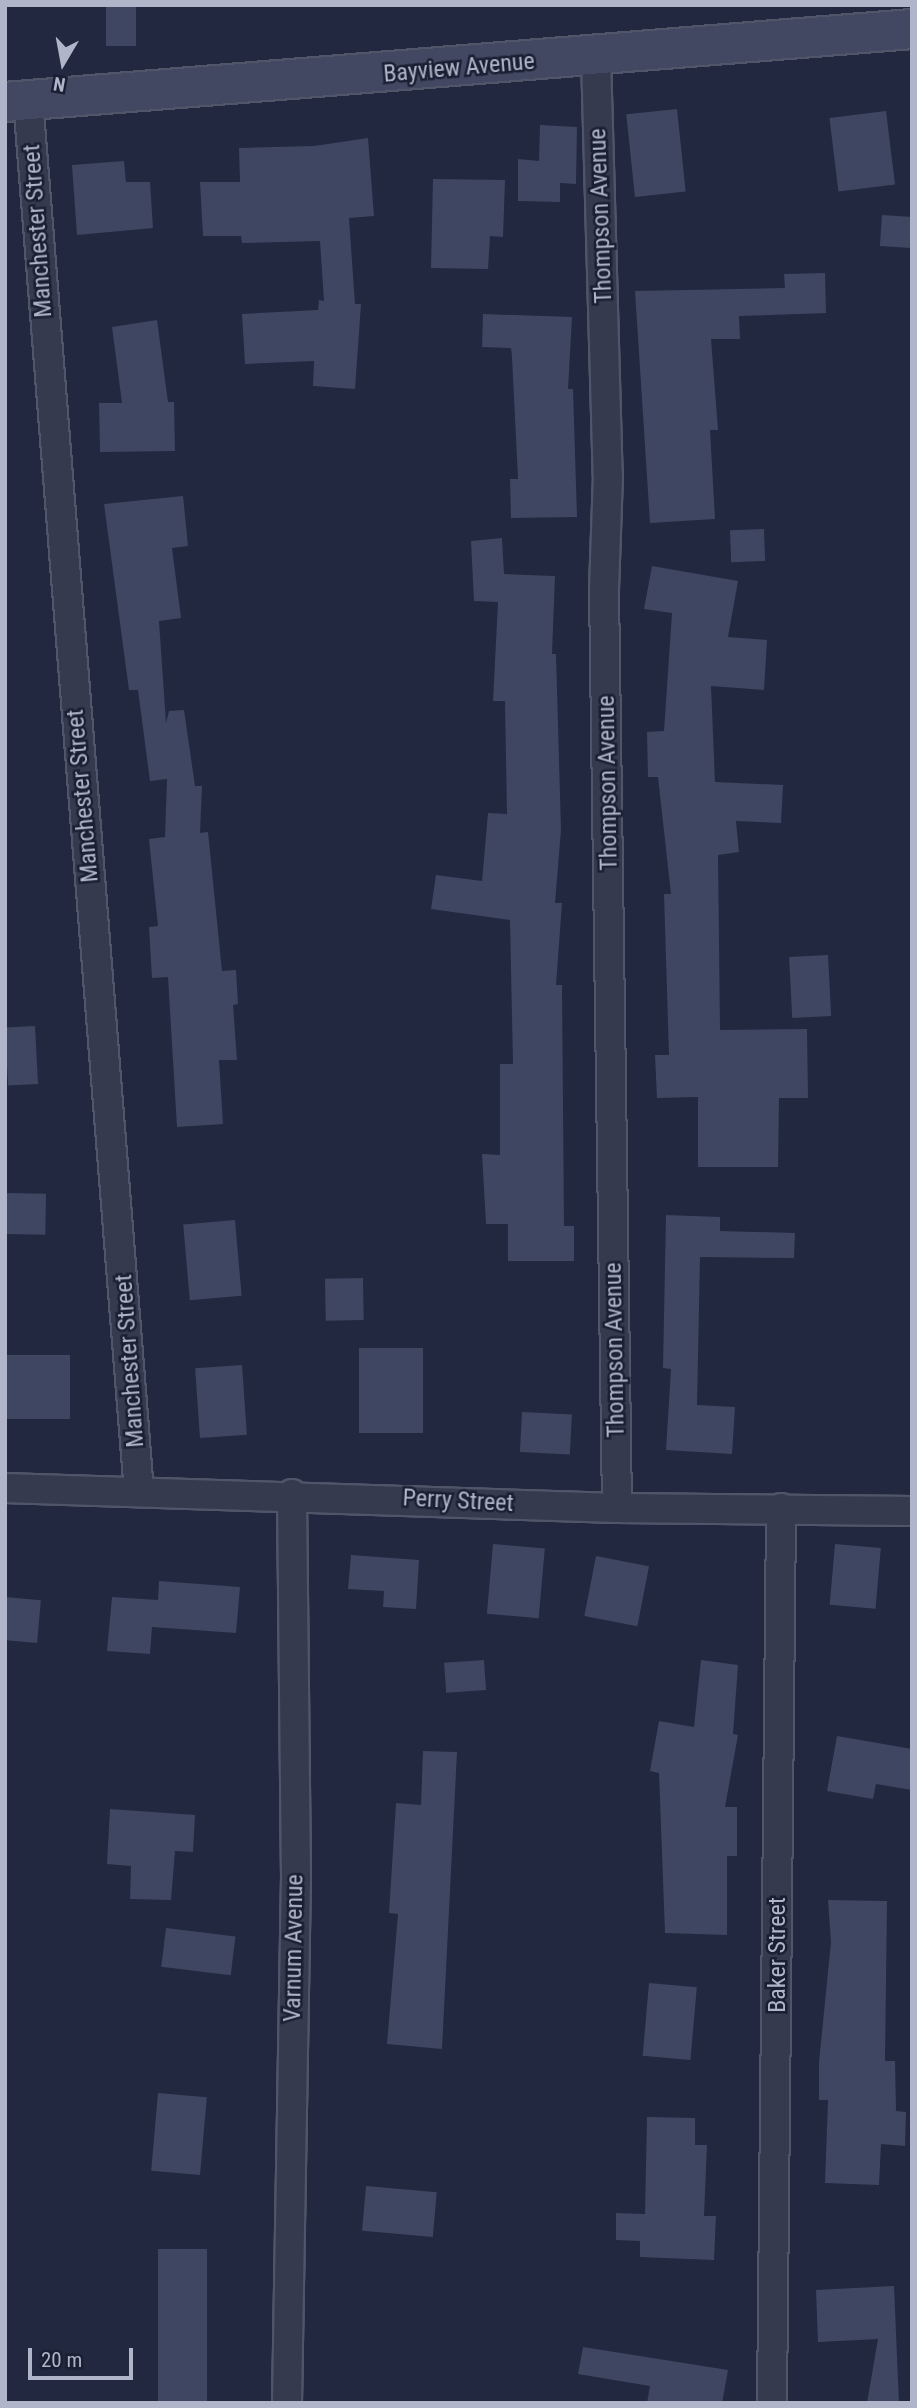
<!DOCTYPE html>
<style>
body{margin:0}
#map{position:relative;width:917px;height:2408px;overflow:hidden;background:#21283f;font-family:"Roboto Condensed",sans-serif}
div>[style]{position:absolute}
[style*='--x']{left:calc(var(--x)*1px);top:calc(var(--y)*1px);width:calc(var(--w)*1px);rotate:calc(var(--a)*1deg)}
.building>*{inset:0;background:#3f4661;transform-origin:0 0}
.roads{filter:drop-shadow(2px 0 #505569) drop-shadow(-2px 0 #505569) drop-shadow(0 2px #505569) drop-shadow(0 -2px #505569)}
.street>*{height:28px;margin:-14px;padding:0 14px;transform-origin:14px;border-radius:14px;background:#353a4f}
.secondary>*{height:38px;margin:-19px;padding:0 19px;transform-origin:19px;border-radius:19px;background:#424862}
span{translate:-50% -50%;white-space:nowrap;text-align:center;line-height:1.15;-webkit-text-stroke:5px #1a1f33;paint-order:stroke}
.street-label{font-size:24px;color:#b0b5ca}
.frame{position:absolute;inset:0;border:7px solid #b0b5ca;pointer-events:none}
.north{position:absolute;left:28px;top:28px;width:70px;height:70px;-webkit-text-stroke:5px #1a1f33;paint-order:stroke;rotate:190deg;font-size:19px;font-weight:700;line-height:28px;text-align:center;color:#b0b5ca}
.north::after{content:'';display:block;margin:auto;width:24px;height:32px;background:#b0b5ca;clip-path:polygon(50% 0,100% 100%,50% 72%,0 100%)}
.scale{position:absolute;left:28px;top:2348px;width:105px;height:32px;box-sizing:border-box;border:4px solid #b0b5ca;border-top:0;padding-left:9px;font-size:21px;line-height:24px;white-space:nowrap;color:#b0b5ca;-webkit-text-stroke:5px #1a1f33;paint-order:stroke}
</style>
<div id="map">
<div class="building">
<div style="left:106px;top:5px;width:30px;height:41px"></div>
<div style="left:677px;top:109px;width:83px;height:51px;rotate:84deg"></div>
<div style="left:886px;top:111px;width:74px;height:57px;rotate:83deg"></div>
<div style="clip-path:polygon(540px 125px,577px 127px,576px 184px,560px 183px,560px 202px,518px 201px,518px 159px,539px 161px)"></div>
<div style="clip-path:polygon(368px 138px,374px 216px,349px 218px,355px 304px,361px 304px,355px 389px,313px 386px,314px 361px,245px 364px,242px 314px,318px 310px,319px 300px,324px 301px,320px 241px,242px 243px,241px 236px,203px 236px,200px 182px,240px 182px,239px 148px,314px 146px)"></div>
<div style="clip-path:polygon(124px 161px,126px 182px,150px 182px,153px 228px,77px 235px,72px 165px)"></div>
<div style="clip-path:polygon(433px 179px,505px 180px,503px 237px,490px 236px,488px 269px,431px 268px)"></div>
<div style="left:882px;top:215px;width:30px;height:31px;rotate:4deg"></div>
<div style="clip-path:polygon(825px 273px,826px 313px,739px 316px,740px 339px,711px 339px,718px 430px,710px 430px,715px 519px,650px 523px,635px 291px,785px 288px,784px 274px)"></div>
<div style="clip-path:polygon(483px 314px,572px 317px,568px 389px,573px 389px,577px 517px,511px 518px,510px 479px,518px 479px,512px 357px,511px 348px,482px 347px)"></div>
<div style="clip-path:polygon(157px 320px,168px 402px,174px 402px,175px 451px,100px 452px,99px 403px,122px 403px,112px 327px)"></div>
<div style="clip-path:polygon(183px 496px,188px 546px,172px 548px,181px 618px,159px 621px,166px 723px,169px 711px,184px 710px,195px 786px,202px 786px,200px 833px,208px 832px,222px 971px,236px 970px,238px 1004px,233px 1005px,237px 1060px,219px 1060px,223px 1124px,177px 1127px,168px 977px,152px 978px,149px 927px,158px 926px,149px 839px,165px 837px,167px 779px,150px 781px,138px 690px,129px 690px,104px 504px)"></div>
<div style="left:764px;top:529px;width:32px;height:34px;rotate:88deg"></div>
<div style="clip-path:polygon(502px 538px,504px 574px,555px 576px,552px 654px,556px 654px,561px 830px,555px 903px,562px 903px,556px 985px,562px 985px,564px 1226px,574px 1226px,574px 1261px,508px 1261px,508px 1224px,486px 1224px,482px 1154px,500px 1155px,500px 1064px,513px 1064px,510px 920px,431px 909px,436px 875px,482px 881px,488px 813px,507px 814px,505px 701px,493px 701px,498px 602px,474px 601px,471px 541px)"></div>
<div style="clip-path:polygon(652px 566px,738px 581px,728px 637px,767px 640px,764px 690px,711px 686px,715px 782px,783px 785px,781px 823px,736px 821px,739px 852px,718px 855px,720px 1030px,807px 1029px,808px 1098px,779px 1098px,778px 1167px,698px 1167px,698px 1097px,657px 1098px,655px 1055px,669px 1055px,664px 894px,671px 894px,658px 777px,648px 777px,647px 732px,664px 731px,672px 613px,644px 609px)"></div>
<div style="left:828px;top:955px;width:61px;height:39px;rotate:87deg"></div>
<div style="left:35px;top:1026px;width:58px;height:30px;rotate:87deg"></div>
<div style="left:5px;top:1193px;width:41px;height:41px;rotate:1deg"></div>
<div style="clip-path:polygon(666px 1215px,720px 1217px,720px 1231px,795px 1233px,794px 1258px,700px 1257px,697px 1405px,735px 1407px,732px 1454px,666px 1450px,671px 1369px,663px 1368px)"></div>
<div style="left:235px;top:1220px;width:76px;height:52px;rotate:85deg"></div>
<div style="left:363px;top:1278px;width:42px;height:38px;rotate:89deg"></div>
<div style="left:359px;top:1348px;width:64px;height:85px"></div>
<div style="left:5px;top:1355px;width:65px;height:64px"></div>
<div style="left:242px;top:1365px;width:70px;height:47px;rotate:86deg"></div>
<div style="left:522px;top:1412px;width:50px;height:40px;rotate:3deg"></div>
<div style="left:493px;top:1544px;width:52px;height:70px;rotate:5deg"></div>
<div style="left:835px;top:1544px;width:46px;height:61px;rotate:5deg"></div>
<div style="clip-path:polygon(351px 1555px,419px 1560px,416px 1609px,383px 1607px,384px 1591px,348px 1589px)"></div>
<div style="left:596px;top:1556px;width:54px;height:61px;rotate:11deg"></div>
<div style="clip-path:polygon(159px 1581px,240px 1587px,236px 1633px,152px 1627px,150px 1654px,107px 1651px,112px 1597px,158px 1600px)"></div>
<div style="left:5px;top:1597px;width:36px;height:43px;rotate:5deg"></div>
<div style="left:484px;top:1660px;width:30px;height:40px;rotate:86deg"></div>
<div style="clip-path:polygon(701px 1660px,738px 1665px,733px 1734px,738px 1735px,725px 1807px,737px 1807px,737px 1856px,727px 1856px,727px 1935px,665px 1933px,659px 1773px,650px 1771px,659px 1721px,694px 1727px)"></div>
<div style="clip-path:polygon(837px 1736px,912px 1749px,912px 1790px,876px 1784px,873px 1799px,827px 1791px)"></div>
<div style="clip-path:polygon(423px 1751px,457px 1752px,442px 2049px,387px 2044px,398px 1914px,389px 1913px,396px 1803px,421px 1805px)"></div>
<div style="clip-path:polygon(110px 1809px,195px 1815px,193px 1852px,175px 1851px,171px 1900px,130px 1899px,131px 1866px,107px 1864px)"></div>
<div style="clip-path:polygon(828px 1900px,887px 1901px,885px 2061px,895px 2061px,896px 2111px,906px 2112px,905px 2146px,881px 2144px,879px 2185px,825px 2183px,828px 2100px,819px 2100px,819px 2062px,831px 1942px)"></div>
<div style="left:166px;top:1928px;width:70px;height:39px;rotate:7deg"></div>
<div style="left:649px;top:1983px;width:48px;height:73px;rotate:5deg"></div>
<div style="left:158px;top:2093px;width:49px;height:78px;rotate:5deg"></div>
<div style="clip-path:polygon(647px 2117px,695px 2118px,695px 2145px,707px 2145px,704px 2216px,716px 2216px,714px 2260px,640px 2257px,640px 2241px,616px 2240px,616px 2213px,645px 2214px)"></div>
<div style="left:366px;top:2186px;width:71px;height:45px;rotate:5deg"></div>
<div style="left:158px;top:2249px;width:49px;height:154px"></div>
<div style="clip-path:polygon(894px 2286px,899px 2403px,867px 2403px,878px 2339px,818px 2342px,816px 2290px)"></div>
<div style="clip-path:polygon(583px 2347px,728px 2370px,722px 2403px,647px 2403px,650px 2386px,578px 2374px)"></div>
</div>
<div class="roads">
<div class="street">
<div style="--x:596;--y:57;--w:418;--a:88.4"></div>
<div style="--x:608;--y:475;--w:114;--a:92"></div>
<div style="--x:604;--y:589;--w:919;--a:89.19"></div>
<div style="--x:28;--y:100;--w:1396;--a:85.44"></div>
<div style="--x:5;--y:1488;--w:612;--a:1.87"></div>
<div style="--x:617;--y:1508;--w:295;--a:0.6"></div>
<div style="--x:287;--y:2403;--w:525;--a:-89.02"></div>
<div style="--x:296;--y:1878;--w:384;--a:-90.6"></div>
<div style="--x:772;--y:2403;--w:895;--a:-89.42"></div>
</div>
<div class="secondary">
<div style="--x:5;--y:102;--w:910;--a:-4.6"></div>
</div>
</div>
<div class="street-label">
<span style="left:459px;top:68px;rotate:-5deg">Bayview Avenue</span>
<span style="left:601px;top:216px;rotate:-92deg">Thompson Avenue</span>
<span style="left:38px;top:231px;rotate:-94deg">Manchester Street</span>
<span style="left:608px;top:783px;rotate:-91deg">Thompson Avenue</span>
<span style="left:83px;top:796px;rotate:-95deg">Manchester Street</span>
<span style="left:615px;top:1350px;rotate:-91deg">Thompson Avenue</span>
<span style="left:130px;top:1361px;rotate:-94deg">Manchester Street</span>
<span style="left:458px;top:1501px;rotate:3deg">Perry Street</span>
<span style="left:294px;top:1948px;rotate:-89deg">Varnum Avenue</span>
<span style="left:778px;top:1955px;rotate:-90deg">Baker Street</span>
</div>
<div class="frame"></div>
<div class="north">N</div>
<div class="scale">20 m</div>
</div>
